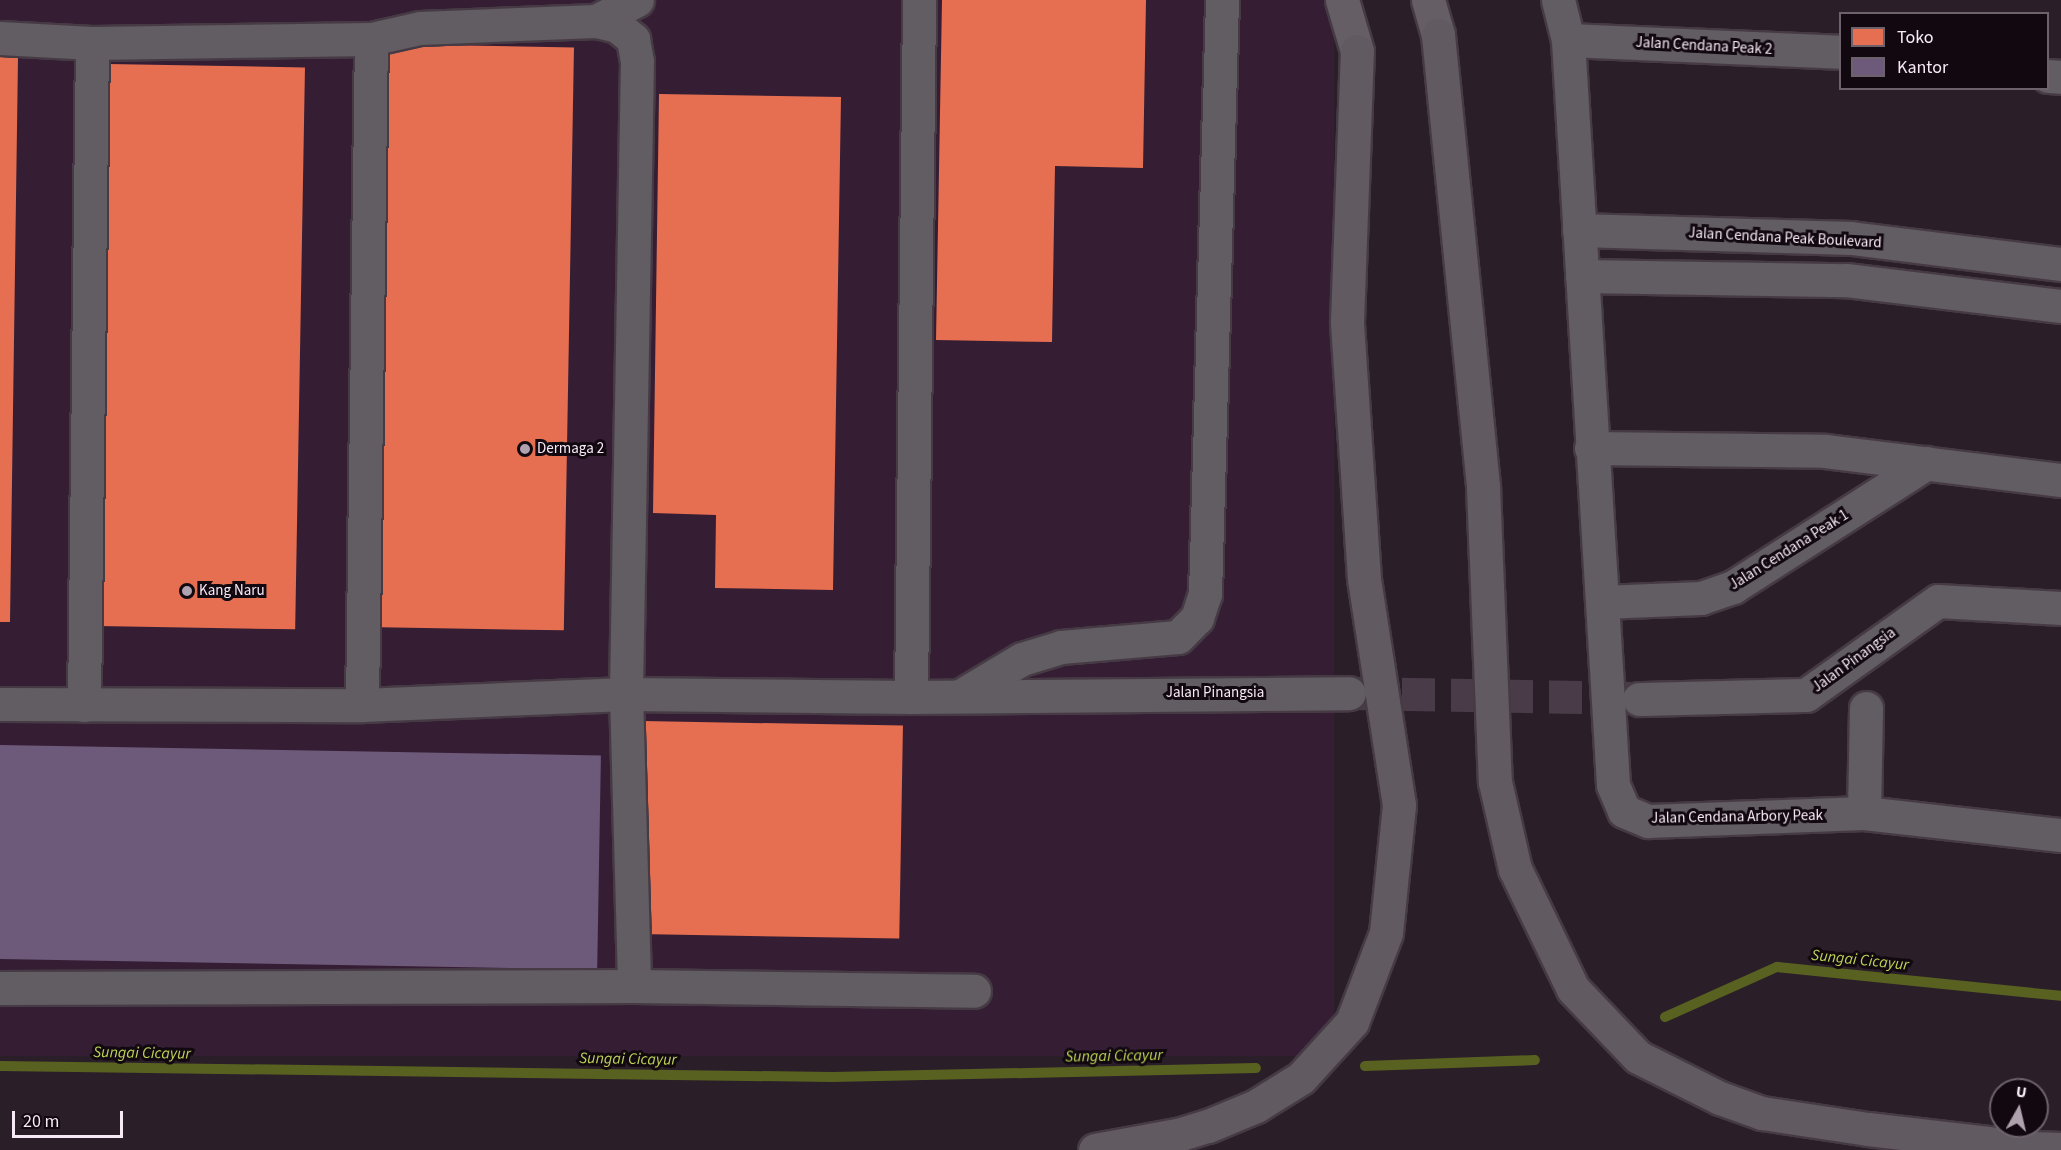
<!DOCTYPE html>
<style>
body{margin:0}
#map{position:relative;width:2061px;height:1150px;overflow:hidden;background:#2a1e29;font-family:"Source Sans 3",sans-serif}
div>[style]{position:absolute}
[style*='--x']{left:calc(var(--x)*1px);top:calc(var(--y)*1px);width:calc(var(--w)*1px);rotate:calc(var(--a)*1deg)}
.built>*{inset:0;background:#351e34;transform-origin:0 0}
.shops>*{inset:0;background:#e76f51;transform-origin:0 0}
.offices>*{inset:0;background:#6d597a;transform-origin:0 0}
.stream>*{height:10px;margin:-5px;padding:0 5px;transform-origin:5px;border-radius:5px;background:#586120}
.minor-tunnel>*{height:33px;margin-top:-16.5px;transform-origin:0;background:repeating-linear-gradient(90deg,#493c48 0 33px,transparent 0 49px)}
.roads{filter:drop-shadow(2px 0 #463b45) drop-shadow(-2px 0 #463b45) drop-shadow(0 2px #463b45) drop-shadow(0 -2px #463b45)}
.minor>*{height:33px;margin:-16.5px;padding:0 16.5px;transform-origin:16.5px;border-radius:16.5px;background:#625d62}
.major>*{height:33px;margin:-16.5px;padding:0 16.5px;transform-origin:16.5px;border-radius:16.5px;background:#655e64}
.highway>*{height:33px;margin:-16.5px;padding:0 16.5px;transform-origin:16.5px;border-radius:16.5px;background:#615a61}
.dots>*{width:16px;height:16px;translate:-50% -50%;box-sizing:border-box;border:3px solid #110810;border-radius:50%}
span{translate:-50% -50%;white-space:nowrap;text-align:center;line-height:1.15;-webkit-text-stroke:6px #110810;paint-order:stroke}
.street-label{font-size:15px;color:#f7e9f6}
.poi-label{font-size:15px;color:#f7e9f6}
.left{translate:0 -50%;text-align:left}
.water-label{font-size:16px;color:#bcd356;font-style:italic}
.legend{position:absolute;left:1839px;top:12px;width:210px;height:78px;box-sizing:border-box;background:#110810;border:2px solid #6d626c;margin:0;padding:8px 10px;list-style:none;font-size:18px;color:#f7e9f6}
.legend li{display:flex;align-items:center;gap:12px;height:30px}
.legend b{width:30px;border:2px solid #6d626c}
.north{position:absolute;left:1989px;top:1078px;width:60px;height:60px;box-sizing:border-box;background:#110810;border:2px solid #6d626c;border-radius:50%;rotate:8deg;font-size:16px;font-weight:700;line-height:24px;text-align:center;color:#f7e9f6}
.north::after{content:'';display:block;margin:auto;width:21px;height:27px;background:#afa2ae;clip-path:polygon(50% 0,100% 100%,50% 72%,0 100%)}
.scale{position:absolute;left:12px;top:1111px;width:111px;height:27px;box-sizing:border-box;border:3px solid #f7e9f6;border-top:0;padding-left:8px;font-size:18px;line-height:21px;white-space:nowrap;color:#f7e9f6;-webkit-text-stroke:4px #110810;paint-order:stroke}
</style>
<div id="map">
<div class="built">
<div style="left:0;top:0;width:1334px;height:1056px"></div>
</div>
<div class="shops">
<div style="clip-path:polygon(942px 0,1146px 0,1143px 168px,1055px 166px,1052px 342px,936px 340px)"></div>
<div style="left:377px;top:44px;width:197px;height:583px;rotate:1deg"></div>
<div style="clip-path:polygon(0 57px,18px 57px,10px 622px,0 622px)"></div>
<div style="left:108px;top:64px;width:197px;height:562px;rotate:1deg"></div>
<div style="clip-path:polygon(659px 94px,841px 97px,833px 590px,715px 588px,716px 515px,653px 513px)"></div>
<div style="left:642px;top:721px;width:261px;height:213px;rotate:1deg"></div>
</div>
<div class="offices">
<div style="left:0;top:745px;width:601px;height:214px;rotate:1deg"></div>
</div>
<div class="stream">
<div style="--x:1665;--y:1017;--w:123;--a:-24.1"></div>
<div style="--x:1777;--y:967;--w:285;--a:5.8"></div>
<div style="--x:0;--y:1066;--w:832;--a:0.76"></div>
<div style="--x:832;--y:1077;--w:424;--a:-1.2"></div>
<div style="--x:1365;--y:1066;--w:170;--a:-2"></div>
</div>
<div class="minor-tunnel">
<div style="--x:1353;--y:693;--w:282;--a:1"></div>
</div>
<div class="roads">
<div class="minor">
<div style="--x:1558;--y:0;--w:41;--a:76"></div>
<div style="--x:1568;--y:40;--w:746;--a:86.54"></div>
<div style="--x:1613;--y:785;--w:28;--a:67"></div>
<div style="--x:1624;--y:811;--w:26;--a:23"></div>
<div style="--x:1648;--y:821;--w:216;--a:-2.1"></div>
<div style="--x:1864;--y:813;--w:198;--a:6.4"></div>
<div style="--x:596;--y:21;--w:46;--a:-27.1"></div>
<div style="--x:0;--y:38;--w:92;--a:3.1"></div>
<div style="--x:92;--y:43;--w:279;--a:-0.8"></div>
<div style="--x:371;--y:39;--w:50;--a:-12.7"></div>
<div style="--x:420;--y:28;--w:176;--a:-2.3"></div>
<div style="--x:596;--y:21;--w:22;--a:13"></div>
<div style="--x:617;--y:26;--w:21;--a:39"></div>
<div style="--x:633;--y:39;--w:22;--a:80"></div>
<div style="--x:637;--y:61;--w:633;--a:91"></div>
<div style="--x:626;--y:694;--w:292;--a:88.4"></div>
<div style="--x:1568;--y:40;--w:272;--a:2.5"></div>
<div style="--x:2048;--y:76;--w:13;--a:4"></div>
<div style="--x:1579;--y:230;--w:272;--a:1.7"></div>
<div style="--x:1851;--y:238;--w:212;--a:7.1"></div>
<div style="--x:1582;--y:276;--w:264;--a:0.9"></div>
<div style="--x:1846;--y:280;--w:217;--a:6.9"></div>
<div style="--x:1591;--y:448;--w:234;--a:0.7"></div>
<div style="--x:1825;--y:451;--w:238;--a:7"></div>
<div style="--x:1602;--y:602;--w:99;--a:-2.3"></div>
<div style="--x:1701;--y:598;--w:34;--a:-19"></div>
<div style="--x:1733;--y:587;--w:230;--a:-32.6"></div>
<div style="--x:962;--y:695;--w:70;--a:-31"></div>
<div style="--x:1022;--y:659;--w:41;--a:-17.1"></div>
<div style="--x:1061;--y:647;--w:117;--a:-4.9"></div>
<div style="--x:1178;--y:637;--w:27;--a:-45"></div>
<div style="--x:1197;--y:618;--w:25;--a:-72"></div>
<div style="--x:1205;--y:594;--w:594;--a:-88.36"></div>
<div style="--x:911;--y:697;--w:697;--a:-89.34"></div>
<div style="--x:1639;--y:699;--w:167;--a:-1.4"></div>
<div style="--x:1806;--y:695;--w:162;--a:-35.5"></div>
<div style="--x:1938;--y:601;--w:123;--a:3.3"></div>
<div style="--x:0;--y:704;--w:362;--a:0.2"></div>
<div style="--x:362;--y:705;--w:264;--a:-2.4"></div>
<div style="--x:626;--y:694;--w:285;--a:0.6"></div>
<div style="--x:911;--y:697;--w:438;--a:-0.5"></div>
<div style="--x:84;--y:705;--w:662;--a:-89.31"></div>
<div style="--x:362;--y:705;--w:666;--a:-89.23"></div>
<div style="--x:1864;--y:813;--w:105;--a:-88.9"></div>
<div style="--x:0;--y:988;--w:634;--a:-0.18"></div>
<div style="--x:634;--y:986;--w:340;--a:0.8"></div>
</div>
<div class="major">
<div style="--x:1342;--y:0;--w:53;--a:73.6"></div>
<div style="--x:1428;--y:0;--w:36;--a:74"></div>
</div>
<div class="highway">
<div style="--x:1438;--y:35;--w:454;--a:84.3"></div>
<div style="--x:1483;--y:487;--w:295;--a:87.7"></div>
<div style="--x:1495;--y:782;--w:89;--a:77.1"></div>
<div style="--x:1515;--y:869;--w:133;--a:64.2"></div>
<div style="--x:1573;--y:989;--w:94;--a:46.3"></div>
<div style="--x:1638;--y:1057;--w:92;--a:26.6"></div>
<div style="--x:1720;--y:1098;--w:45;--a:19.7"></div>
<div style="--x:1762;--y:1113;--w:107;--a:8.6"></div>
<div style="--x:1868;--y:1129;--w:166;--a:6.6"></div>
<div style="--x:2033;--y:1148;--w:28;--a:2"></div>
<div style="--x:1095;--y:1150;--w:87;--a:-10.5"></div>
<div style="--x:1181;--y:1134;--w:28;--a:-17"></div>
<div style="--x:1208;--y:1126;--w:52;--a:-22.6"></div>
<div style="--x:1256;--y:1106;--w:53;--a:-31.9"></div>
<div style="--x:1301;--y:1078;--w:76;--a:-47.7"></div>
<div style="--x:1352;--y:1022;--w:95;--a:-69.1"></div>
<div style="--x:1386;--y:933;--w:129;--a:-84.2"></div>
<div style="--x:1399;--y:805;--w:229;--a:-98.8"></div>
<div style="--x:1364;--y:579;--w:258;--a:-93.8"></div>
<div style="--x:1347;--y:322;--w:271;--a:-87.9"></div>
</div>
</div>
<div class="dots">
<div style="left:525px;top:449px;background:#afa2ae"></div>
<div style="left:187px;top:591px;background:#afa2ae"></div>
</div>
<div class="street-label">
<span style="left:1704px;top:46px;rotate:3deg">Jalan Cendana Peak 2</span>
<span style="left:1785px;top:238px;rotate:3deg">Jalan Cendana Peak Boulevard</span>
<span style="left:1789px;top:550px;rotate:-32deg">Jalan Cendana Peak 1</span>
<span style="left:1854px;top:660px;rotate:-36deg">Jalan Pinangsia</span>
<span style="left:1215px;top:693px">Jalan Pinangsia</span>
<span style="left:1737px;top:817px;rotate:-1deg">Jalan Cendana Arbory Peak</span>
</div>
<div class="poi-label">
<span class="left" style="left:537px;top:449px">Dermaga 2</span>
<span class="left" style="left:199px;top:591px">Kang Naru</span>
</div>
<div class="water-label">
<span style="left:1860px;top:960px;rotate:6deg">Sungai Cicayur</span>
<span style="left:142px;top:1053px;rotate:1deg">Sungai Cicayur</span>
<span style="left:1114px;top:1056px;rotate:-1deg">Sungai Cicayur</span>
<span style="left:628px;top:1059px;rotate:1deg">Sungai Cicayur</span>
</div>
<ul class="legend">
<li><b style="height:16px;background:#e76f51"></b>Toko</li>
<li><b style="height:16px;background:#6d597a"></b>Kantor</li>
</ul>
<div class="north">U</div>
<div class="scale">20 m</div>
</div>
